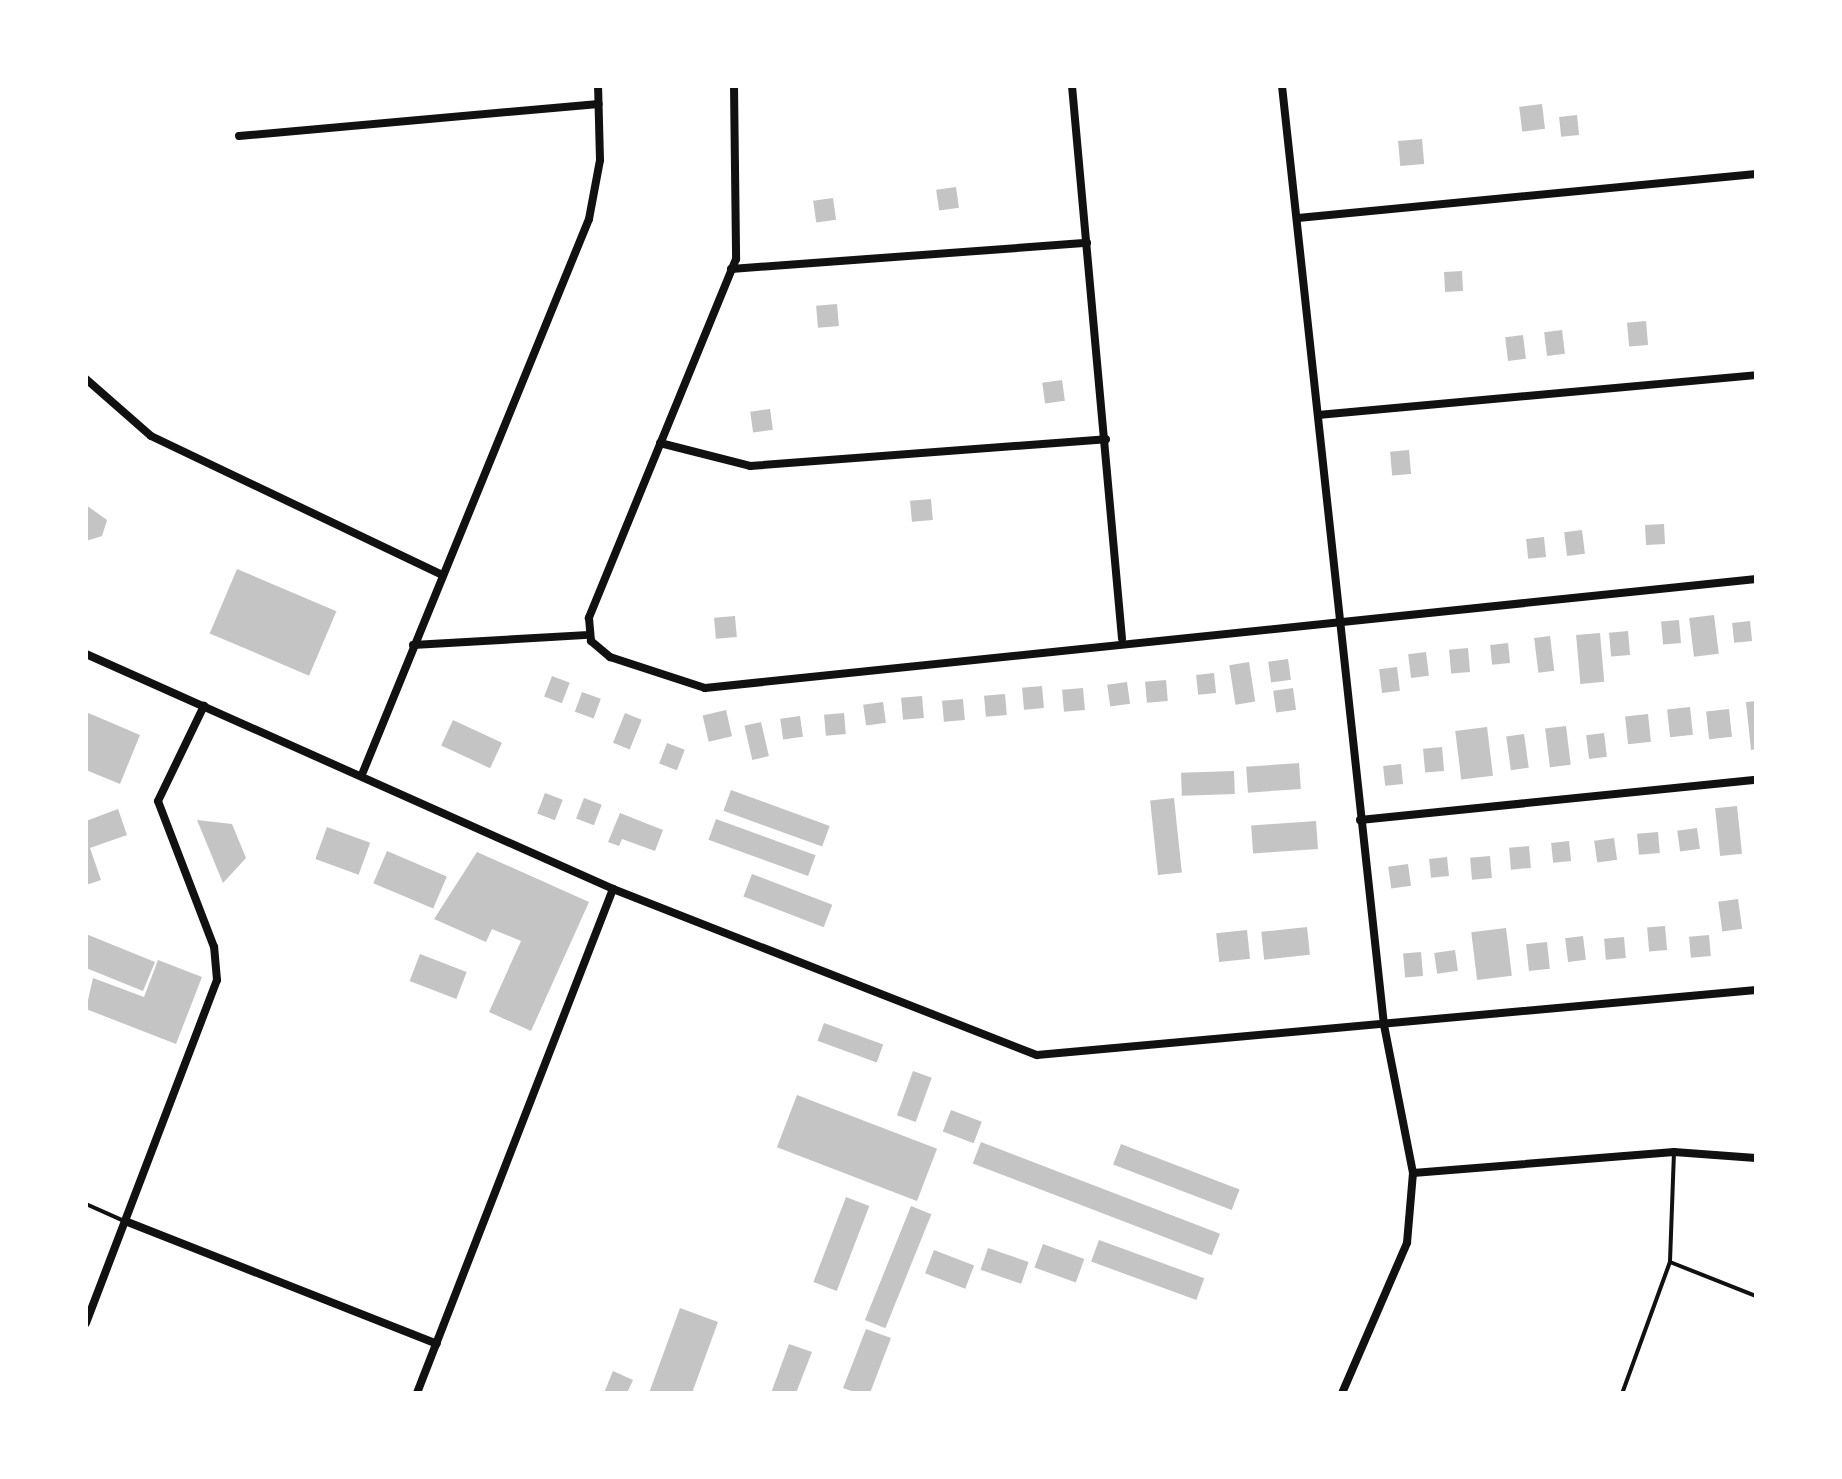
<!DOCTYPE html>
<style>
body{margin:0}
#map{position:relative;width:1842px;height:1479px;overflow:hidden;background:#fff;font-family:"Exo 2",sans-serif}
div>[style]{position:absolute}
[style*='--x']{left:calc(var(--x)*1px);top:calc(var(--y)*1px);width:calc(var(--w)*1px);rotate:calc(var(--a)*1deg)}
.building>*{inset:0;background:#c4c4c4;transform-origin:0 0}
.service>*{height:4px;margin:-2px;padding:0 2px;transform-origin:2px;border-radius:2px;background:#111}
.minor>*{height:8px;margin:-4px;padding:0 4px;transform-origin:4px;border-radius:4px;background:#111}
span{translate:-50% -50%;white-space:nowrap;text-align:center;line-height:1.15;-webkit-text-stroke:6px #fff;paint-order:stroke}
.frame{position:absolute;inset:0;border:88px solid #fff;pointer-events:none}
</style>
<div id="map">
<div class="building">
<div style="left:1542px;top:104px;width:25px;height:23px;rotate:83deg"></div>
<div style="left:1577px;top:115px;width:20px;height:18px;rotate:84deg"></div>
<div style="left:1422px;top:139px;width:25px;height:24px;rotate:85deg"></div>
<div style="left:956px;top:187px;width:21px;height:20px;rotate:82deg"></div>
<div style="left:833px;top:198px;width:22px;height:20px;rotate:82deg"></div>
<div style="left:1462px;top:271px;width:20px;height:18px;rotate:87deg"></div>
<div style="left:837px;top:304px;width:22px;height:21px;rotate:85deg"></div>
<div style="left:1646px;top:321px;width:24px;height:19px;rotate:85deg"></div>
<div style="left:1562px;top:330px;width:24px;height:18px;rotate:83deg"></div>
<div style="left:1523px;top:335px;width:24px;height:18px;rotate:83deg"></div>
<div style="left:1062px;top:380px;width:21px;height:20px;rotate:82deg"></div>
<div style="left:770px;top:409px;width:21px;height:20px;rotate:82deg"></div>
<div style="left:1409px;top:450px;width:24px;height:19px;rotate:85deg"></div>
<div style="left:931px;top:499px;width:21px;height:21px;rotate:85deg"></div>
<div style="clip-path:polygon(86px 505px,107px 520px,102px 536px,86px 541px)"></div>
<div style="left:1664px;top:524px;width:20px;height:19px;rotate:87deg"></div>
<div style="left:1582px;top:530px;width:24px;height:18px;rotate:83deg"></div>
<div style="left:1544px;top:537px;width:20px;height:18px;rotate:84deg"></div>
<div style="left:237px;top:569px;width:108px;height:70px;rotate:23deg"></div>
<div style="left:1714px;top:615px;width:39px;height:25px;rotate:83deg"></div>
<div style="left:735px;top:616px;width:21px;height:21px;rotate:85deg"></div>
<div style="left:1679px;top:620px;width:23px;height:18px;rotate:85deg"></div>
<div style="left:1750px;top:621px;width:20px;height:18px;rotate:84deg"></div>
<div style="left:1628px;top:631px;width:24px;height:19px;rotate:85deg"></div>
<div style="left:1600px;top:633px;width:49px;height:24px;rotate:85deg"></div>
<div style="left:1550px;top:636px;width:35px;height:16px;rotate:83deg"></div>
<div style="left:1508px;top:643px;width:20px;height:18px;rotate:84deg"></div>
<div style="left:1468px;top:648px;width:24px;height:19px;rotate:85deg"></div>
<div style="left:1426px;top:652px;width:24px;height:18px;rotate:83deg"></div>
<div style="left:1288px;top:659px;width:21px;height:20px;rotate:82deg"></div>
<div style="left:1249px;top:662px;width:40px;height:20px;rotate:81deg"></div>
<div style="left:1397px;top:667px;width:24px;height:18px;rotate:83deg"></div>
<div style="left:1214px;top:673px;width:20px;height:18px;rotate:84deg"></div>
<div style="left:552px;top:676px;width:19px;height:22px;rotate:21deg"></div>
<div style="left:1166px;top:680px;width:21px;height:21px;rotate:85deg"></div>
<div style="left:1127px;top:682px;width:22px;height:20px;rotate:82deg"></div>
<div style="left:1042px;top:686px;width:22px;height:20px;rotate:85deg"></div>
<div style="left:1083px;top:688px;width:22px;height:21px;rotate:85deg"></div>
<div style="left:1293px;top:688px;width:22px;height:20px;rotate:82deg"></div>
<div style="left:582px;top:692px;width:20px;height:21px;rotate:20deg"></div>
<div style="left:1005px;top:694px;width:21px;height:21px;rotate:85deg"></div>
<div style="left:922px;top:696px;width:22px;height:21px;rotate:85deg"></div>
<div style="left:963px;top:699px;width:21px;height:21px;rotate:85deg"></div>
<div style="clip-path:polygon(1756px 701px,1756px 749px,1751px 750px,1746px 702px)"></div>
<div style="left:883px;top:702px;width:21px;height:20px;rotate:82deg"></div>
<div style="left:1690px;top:707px;width:28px;height:23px;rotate:84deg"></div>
<div style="left:1729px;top:709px;width:28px;height:23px;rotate:84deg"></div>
<div style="left:726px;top:710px;width:27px;height:24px;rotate:77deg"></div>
<div style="clip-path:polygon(86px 712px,140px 735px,120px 784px,86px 770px)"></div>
<div style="left:625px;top:713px;width:18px;height:32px;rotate:22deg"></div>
<div style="left:844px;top:713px;width:21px;height:20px;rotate:85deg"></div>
<div style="left:1648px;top:714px;width:28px;height:23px;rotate:84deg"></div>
<div style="left:800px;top:716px;width:21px;height:20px;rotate:82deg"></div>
<div style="left:453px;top:720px;width:54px;height:28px;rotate:25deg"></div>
<div style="left:761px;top:722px;width:35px;height:17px;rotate:77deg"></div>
<div style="left:1566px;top:726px;width:39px;height:21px;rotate:83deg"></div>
<div style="left:1487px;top:727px;width:49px;height:32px;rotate:83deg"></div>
<div style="left:1604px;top:733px;width:24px;height:18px;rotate:83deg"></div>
<div style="left:1524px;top:734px;width:34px;height:18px;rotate:82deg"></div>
<div style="left:667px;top:743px;width:19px;height:22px;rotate:21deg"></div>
<div style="left:1442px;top:747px;width:24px;height:19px;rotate:85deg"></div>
<div style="left:1299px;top:763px;width:26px;height:53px;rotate:86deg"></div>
<div style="left:1401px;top:764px;width:20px;height:18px;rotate:84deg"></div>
<div style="left:1234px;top:771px;width:23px;height:53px;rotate:88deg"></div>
<div style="left:731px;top:790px;width:105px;height:22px;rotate:20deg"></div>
<div style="left:545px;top:793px;width:19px;height:22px;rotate:21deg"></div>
<div style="left:584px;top:798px;width:19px;height:22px;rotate:21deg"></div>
<div style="left:1174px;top:798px;width:75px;height:24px;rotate:84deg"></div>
<div style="left:1737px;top:806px;width:48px;height:22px;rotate:84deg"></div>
<div style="clip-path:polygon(118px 809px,127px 835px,90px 848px,101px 880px,86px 885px,86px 821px)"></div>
<div style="clip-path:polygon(620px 813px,663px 830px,655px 851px,622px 839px,619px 846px,608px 842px)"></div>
<div style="left:716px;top:819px;width:106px;height:22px;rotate:20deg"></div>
<div style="clip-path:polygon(197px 820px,232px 824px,246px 858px,223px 883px)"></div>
<div style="left:1316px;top:821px;width:28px;height:65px;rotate:86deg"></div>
<div style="left:327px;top:827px;width:46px;height:34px;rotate:20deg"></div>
<div style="left:1697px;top:828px;width:21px;height:20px;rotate:82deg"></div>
<div style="left:1658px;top:832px;width:21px;height:21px;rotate:85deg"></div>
<div style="left:1614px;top:838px;width:22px;height:20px;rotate:82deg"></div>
<div style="left:1569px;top:841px;width:20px;height:18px;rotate:84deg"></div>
<div style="left:1529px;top:846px;width:22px;height:20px;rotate:85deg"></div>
<div style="left:387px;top:851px;width:65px;height:35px;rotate:23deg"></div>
<div style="clip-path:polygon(477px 852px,589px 902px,531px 1031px,489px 1012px,521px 941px,492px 929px,486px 942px,434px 919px)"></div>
<div style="left:1490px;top:856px;width:22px;height:20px;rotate:85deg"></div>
<div style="left:1447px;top:857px;width:19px;height:18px;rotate:84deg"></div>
<div style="left:1408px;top:864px;width:22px;height:20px;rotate:82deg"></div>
<div style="left:752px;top:874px;width:86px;height:24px;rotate:21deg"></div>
<div style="left:1738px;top:899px;width:30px;height:20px;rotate:82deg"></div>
<div style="left:1665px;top:926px;width:24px;height:18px;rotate:85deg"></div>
<div style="left:1307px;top:927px;width:28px;height:46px;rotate:84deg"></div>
<div style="left:1506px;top:928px;width:48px;height:35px;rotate:83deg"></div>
<div style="left:1247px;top:930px;width:29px;height:31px;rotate:84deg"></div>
<div style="clip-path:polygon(86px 934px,155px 962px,143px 991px,86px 968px)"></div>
<div style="left:1709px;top:935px;width:21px;height:20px;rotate:85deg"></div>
<div style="left:1583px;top:936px;width:24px;height:18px;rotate:83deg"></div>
<div style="left:1624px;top:937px;width:21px;height:20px;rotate:85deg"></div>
<div style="left:1547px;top:942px;width:27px;height:21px;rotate:84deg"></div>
<div style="left:1455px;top:950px;width:21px;height:21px;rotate:82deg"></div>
<div style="left:1421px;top:952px;width:24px;height:18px;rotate:85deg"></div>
<div style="left:420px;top:954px;width:50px;height:29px;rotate:21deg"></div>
<div style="clip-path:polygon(158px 960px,202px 977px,176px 1044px,86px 1009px,93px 978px,144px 997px)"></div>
<div style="left:824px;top:1023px;width:63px;height:19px;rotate:20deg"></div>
<div style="left:913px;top:1071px;width:20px;height:47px;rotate:20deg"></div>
<div style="left:797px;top:1095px;width:150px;height:56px;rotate:21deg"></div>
<div style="left:951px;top:1110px;width:33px;height:23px;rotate:21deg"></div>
<div style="left:981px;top:1142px;width:256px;height:23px;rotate:21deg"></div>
<div style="left:1121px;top:1144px;width:127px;height:22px;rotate:21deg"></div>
<div style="left:846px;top:1197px;width:25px;height:91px;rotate:21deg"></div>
<div style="left:911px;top:1206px;width:22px;height:123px;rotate:22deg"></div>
<div style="left:1099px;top:1240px;width:112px;height:23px;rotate:20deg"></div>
<div style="left:1043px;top:1244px;width:44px;height:25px;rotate:20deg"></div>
<div style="left:988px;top:1248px;width:43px;height:23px;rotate:19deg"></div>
<div style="left:934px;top:1250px;width:43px;height:25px;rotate:21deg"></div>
<div style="clip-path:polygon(680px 1308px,718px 1322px,692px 1393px,649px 1393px)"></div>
<div style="clip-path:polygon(866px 1329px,891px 1338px,870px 1393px,857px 1393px,843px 1388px)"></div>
<div style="clip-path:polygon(789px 1344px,812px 1352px,796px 1393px,771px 1393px)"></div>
<div style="clip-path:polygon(613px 1371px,633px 1380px,627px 1393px,604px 1393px)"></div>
</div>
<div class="service">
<div style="--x:1674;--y:1152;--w:110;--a:92.1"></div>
<div style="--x:1670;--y:1262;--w:92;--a:21.6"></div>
<div style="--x:86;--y:1204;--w:42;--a:24.1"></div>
<div style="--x:1623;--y:1391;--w:137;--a:-70"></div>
</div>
<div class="minor">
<div style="--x:734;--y:86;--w:173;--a:89.3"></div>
<div style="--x:736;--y:259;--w:388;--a:112.3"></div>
<div style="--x:589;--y:618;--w:23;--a:85"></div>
<div style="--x:591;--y:641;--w:25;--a:40"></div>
<div style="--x:610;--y:657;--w:100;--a:18.1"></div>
<div style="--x:705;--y:688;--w:1057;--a:-5.92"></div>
<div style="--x:1072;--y:86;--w:555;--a:84.83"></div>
<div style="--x:1282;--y:86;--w:945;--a:83.8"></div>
<div style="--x:1384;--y:1025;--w:151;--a:78.9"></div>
<div style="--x:1413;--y:1173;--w:70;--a:94.9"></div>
<div style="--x:1407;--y:1243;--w:163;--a:113.4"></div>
<div style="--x:239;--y:136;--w:361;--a:-5.1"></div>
<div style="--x:1298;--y:218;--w:460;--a:-5.5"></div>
<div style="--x:731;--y:269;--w:357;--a:-4.2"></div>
<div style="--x:86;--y:379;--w:86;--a:41.2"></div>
<div style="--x:151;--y:436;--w:322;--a:25.5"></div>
<div style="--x:1318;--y:415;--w:440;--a:-5.2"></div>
<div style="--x:660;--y:443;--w:93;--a:14.3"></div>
<div style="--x:750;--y:466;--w:357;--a:-4.3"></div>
<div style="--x:413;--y:645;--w:176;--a:-3.3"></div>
<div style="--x:86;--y:654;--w:577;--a:24.03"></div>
<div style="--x:613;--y:889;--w:455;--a:21.4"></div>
<div style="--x:1037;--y:1055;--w:722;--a:-5.17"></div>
<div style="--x:363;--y:772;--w:597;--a:-67.77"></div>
<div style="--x:589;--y:219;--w:60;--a:-79.4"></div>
<div style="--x:600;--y:160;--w:74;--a:-91.5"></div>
<div style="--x:1360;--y:820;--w:398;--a:-5.8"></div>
<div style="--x:1413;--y:1173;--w:262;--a:-4.6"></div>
<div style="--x:1674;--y:1152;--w:82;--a:4.2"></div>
<div style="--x:125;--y:1221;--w:335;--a:21.5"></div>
<div style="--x:86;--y:1323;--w:367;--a:-69.1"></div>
<div style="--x:217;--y:980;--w:33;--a:-95"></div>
<div style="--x:214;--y:947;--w:156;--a:-111"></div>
<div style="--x:158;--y:801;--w:106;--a:-64.2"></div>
<div style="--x:417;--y:1393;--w:541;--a:-68.75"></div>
</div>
<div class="frame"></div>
</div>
